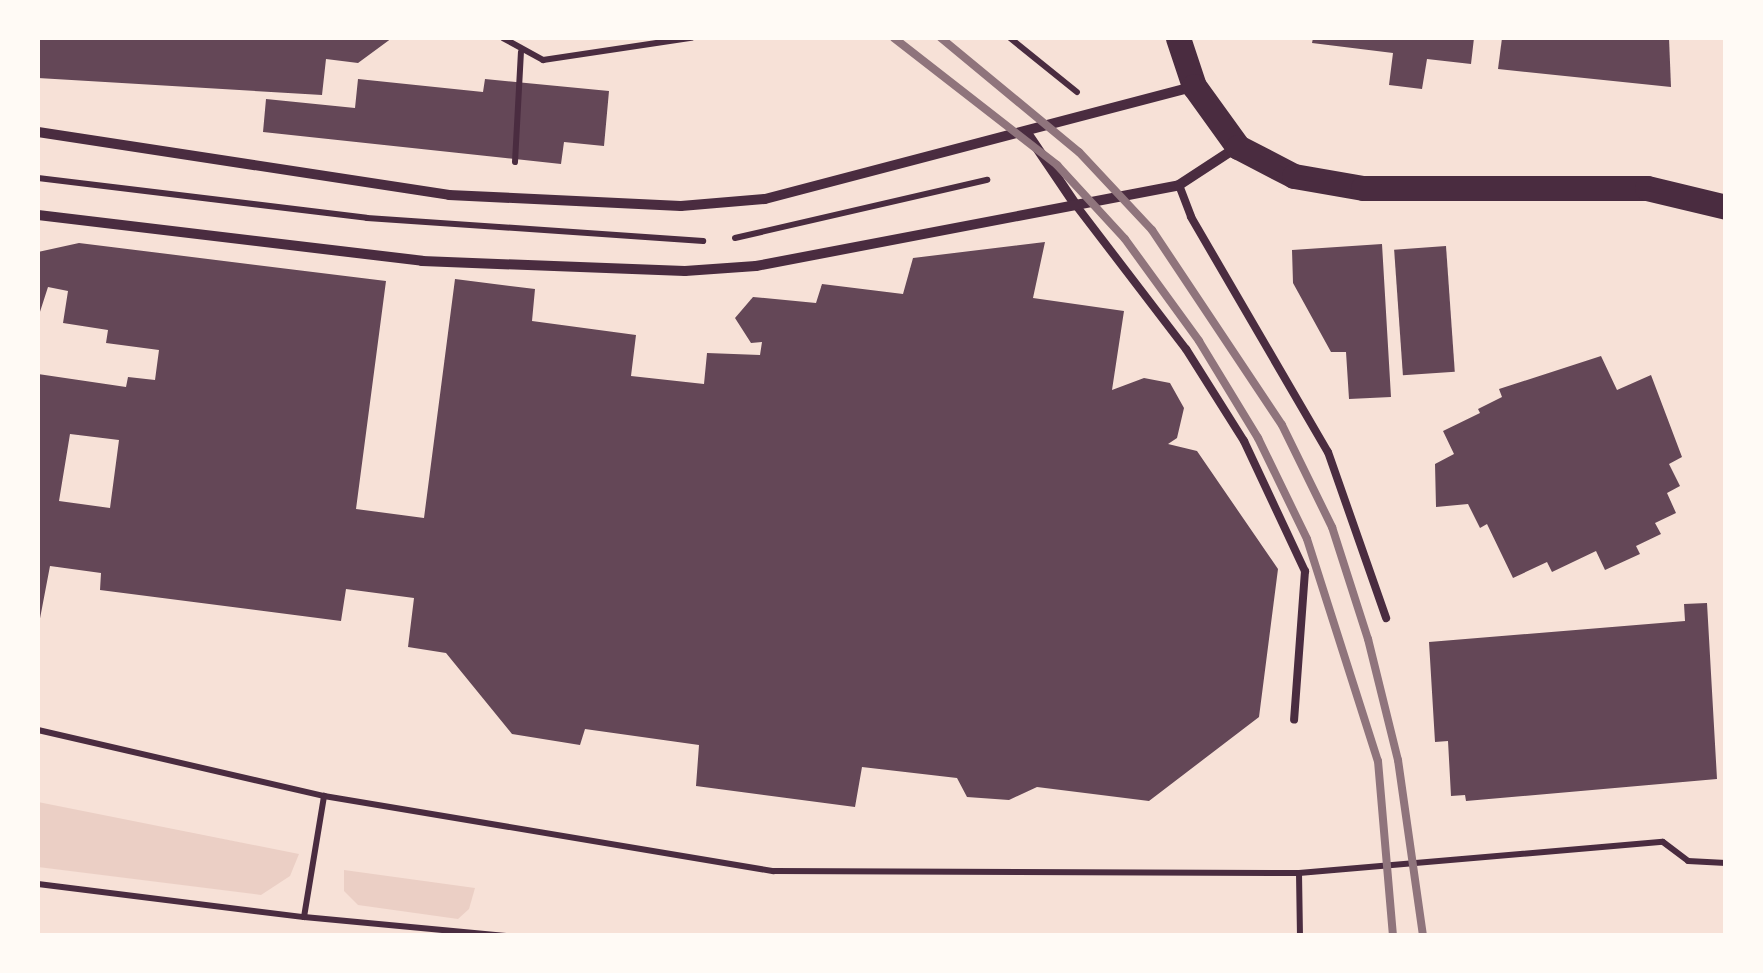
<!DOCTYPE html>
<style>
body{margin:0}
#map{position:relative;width:1763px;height:973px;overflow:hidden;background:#f7e1d7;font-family:"Varela Round",sans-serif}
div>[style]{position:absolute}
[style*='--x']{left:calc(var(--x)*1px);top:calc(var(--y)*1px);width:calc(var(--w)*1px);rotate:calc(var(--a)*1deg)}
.green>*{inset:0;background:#ebcfc5}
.building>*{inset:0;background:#644757;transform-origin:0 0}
.path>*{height:6px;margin:-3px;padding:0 3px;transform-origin:3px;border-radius:3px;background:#4a2c40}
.service>*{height:8px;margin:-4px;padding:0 4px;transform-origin:4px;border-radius:4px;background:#4a2c40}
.minor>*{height:10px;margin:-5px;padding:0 5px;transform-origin:5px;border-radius:5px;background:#4a2c40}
.primary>*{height:25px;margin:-12.5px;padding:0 12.5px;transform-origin:12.5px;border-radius:12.5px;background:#4a2c40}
.rail>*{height:8px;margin:-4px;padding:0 4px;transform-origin:4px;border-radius:4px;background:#8f747c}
span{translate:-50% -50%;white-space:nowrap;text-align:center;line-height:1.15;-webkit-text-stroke:8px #fffaf5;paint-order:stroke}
.frame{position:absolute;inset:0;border:40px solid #fffaf5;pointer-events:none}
</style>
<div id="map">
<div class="green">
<div style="clip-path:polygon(38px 802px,299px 854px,290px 876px,261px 895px,38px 867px)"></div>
<div style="clip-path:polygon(344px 870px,475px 888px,469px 909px,458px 919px,358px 905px,344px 891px)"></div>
</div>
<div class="building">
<div style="clip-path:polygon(38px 38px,392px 38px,358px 63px,326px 59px,322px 95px,38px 78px)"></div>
<div style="clip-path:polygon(1313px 38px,1474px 38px,1471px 64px,1427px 59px,1422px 89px,1389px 85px,1393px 53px,1312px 43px)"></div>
<div style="clip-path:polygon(1502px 38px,1669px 38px,1671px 87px,1498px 69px)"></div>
<div style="clip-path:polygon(358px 79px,483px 92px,485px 79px,609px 91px,604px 146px,564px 142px,561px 164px,263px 132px,266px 99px,355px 108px)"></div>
<div style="clip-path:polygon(evenodd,1045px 242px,1033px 298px,1124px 311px,1112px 390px,1144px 378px,1170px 383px,1184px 408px,1177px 438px,1168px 444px,1197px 451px,1278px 569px,1259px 717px,1149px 801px,1037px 787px,1009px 800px,967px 797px,957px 778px,862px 767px,855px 807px,696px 786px,699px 745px,585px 729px,580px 745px,512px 734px,446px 653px,408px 647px,414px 598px,346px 589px,341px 621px,100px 590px,101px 573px,50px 566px,38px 629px,38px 374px,126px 387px,128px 377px,155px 380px,159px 350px,106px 343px,108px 330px,63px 323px,68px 291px,48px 287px,38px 318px,38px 252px,79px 243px,386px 281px,356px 509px,424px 518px,455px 279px,535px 289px,532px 321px,636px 335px,631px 376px,704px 384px,707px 353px,760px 355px,762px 342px,751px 343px,735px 318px,753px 297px,816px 303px,822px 284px,903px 294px,913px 258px,1045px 242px,70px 434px,119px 440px,110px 508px,59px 501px,70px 434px)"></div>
<div style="clip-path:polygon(1382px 244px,1391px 397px,1349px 399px,1346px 352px,1331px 352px,1293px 283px,1292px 250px)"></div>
<div style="left:1446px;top:246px;width:126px;height:52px;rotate:86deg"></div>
<div style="clip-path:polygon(1601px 356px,1617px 390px,1651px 375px,1682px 457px,1669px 464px,1680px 486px,1667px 493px,1676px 513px,1655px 523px,1661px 534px,1636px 546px,1640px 554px,1605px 570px,1596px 551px,1552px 572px,1547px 562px,1513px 578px,1487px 524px,1480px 528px,1468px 504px,1436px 507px,1435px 464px,1454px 454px,1443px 431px,1480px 413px,1478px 409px,1502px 397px,1499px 389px)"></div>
<div style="clip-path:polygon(1707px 603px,1717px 779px,1466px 801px,1465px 795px,1451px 796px,1448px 741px,1435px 742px,1429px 642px,1685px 621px,1684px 604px)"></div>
</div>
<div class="path">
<div style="--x:503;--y:38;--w:46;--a:28.8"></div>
<div style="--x:543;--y:60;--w:150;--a:-8.5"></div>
<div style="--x:1010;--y:38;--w:86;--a:38.9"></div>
<div style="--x:515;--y:162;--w:110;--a:-86.9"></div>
<div style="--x:38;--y:178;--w:331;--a:6.9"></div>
<div style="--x:367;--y:218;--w:337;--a:3.9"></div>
<div style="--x:735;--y:238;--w:259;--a:-13"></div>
<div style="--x:38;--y:730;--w:294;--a:13"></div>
<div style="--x:324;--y:796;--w:456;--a:9.5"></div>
<div style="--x:774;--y:871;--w:525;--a:0.22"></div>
<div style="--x:1299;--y:873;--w:365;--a:-4.9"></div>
<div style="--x:1663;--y:842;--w:31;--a:37"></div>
<div style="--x:1688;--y:861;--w:38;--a:3"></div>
<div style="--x:1299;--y:873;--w:63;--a:89.1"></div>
<div style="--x:38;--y:884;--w:268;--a:7.1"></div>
<div style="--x:304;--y:917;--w:123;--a:-80.6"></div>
<div style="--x:304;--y:917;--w:203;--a:5.4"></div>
</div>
<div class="service">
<div style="--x:1179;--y:185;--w:34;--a:69"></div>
<div style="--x:1191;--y:217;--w:272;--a:59.8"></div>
<div style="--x:1328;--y:452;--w:176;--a:70.7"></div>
<div style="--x:1075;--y:204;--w:183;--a:52.6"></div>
<div style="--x:1186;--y:349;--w:109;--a:57.8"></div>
<div style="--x:1244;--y:441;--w:144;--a:64.9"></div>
<div style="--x:1305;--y:571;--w:149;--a:94.2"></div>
</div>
<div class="minor">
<div style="--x:38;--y:132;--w:416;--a:8.7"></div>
<div style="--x:449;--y:195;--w:232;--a:2.7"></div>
<div style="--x:681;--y:206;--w:84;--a:-4.8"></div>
<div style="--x:765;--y:199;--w:441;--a:-14.7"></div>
<div style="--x:1027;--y:133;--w:86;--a:55.9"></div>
<div style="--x:38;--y:215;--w:387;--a:6.8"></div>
<div style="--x:422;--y:261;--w:263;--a:2.2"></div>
<div style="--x:685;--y:271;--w:71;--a:-4"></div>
<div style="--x:756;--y:266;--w:431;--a:-10.8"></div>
<div style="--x:1179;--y:185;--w:69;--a:-33.2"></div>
</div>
<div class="primary">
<div style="--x:1178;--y:38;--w:51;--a:71.6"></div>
<div style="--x:1194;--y:86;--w:75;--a:54.2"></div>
<div style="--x:1238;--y:147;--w:63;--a:27.4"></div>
<div style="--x:1294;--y:176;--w:70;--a:9.9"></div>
<div style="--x:1363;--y:188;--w:284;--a:0"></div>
<div style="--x:1647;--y:188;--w:81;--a:13.5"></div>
</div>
<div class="rail">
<div style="--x:894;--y:38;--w:207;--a:37.9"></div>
<div style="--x:1057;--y:165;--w:100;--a:47.4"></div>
<div style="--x:1125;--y:239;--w:126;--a:54"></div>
<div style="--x:1199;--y:341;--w:114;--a:58.7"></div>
<div style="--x:1258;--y:438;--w:112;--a:64.1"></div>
<div style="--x:1307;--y:539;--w:233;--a:72.3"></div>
<div style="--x:1378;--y:761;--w:176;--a:85.1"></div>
<div style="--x:941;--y:38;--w:179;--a:39.6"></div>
<div style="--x:1079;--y:152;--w:107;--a:46.9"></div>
<div style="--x:1152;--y:230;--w:234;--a:56.3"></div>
<div style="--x:1282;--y:425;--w:114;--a:63.9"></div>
<div style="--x:1332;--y:527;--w:118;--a:72.2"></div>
<div style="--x:1368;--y:639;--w:125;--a:76.1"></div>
<div style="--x:1398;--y:760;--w:178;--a:81.9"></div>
</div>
<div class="frame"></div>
</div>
